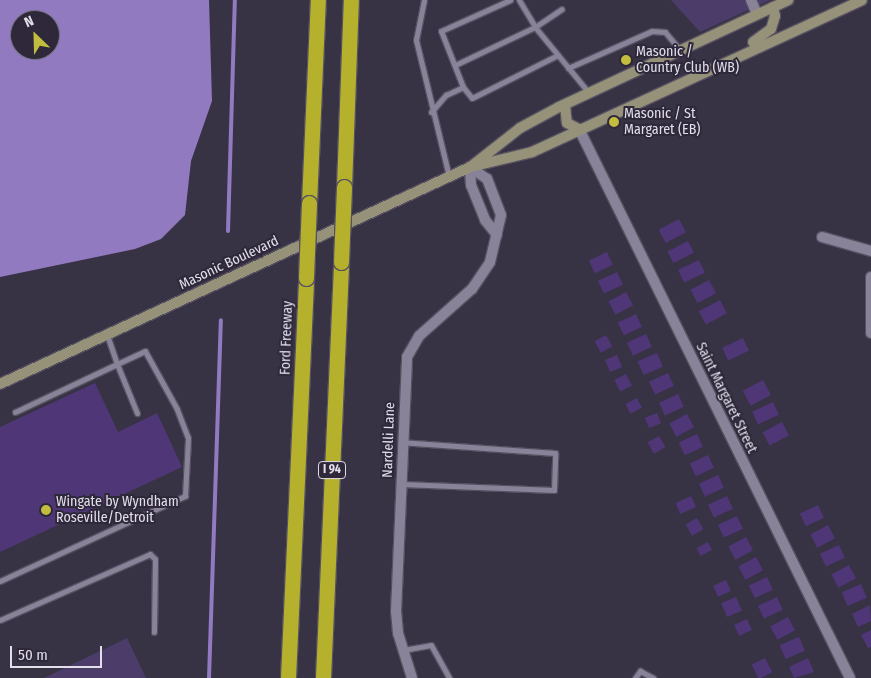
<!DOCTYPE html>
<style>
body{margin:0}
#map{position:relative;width:871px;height:678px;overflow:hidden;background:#383245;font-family:"Fira Sans Condensed",sans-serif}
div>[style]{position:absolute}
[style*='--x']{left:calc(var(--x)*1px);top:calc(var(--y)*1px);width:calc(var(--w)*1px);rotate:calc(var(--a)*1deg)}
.green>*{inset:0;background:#4c3c6a}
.water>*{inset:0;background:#927ac1}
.stream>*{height:4px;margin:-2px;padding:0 2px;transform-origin:2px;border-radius:2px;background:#927ac1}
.building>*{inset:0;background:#4f3777;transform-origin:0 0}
.roads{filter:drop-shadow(1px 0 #565161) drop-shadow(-1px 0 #565161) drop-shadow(0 1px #565161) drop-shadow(0 -1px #565161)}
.lane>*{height:5px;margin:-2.5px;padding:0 2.5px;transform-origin:2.5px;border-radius:2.5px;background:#898399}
.street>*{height:10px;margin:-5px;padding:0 5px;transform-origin:5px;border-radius:5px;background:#898399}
.secondary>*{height:10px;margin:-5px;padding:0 5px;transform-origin:5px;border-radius:5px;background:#969179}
.highway>*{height:15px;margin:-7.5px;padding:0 7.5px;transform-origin:7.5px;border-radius:7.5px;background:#b6b12d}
.bridges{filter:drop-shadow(1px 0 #565161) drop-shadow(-1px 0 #565161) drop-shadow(0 1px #565161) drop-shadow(0 -1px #565161)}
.highway-bridge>*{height:15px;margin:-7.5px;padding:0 7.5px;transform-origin:7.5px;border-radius:7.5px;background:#b6b12d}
.dots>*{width:14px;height:14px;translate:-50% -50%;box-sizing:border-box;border:2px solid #2e283a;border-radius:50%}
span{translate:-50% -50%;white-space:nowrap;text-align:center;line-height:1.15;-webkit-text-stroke:4px #2e283a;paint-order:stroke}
.shield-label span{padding:1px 4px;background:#2e283a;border:1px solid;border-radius:4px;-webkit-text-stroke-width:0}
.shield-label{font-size:12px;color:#e2dfeb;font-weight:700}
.poi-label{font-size:14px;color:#e2dfeb}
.left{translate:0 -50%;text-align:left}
.street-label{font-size:14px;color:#e2dfeb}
.north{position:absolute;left:10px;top:10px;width:50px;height:50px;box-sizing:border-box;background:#2e283a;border:1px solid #767181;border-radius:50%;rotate:336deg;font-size:14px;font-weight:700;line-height:20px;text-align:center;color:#e2dfeb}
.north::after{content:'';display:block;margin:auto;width:18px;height:22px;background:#c2bd3f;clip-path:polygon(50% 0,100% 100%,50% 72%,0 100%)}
.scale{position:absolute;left:10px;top:646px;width:92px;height:22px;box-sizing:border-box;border:2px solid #e2dfeb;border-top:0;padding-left:6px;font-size:15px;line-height:18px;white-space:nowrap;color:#e2dfeb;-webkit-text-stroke:4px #2e283a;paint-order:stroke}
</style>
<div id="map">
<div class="green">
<div style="clip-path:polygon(671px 0,770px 0,700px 32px)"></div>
<div style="clip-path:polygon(127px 638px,146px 678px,44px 678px)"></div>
</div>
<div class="water">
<div style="clip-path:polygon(evenodd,0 0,209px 0,212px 101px,191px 161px,185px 215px,161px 239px,135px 249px,0 277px,0 0,20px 20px,50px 20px,50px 50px,20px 50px,20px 20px)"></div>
</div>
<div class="stream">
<div style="--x:228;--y:231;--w:231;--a:-88.3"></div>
<div style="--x:209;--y:678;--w:358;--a:-88.1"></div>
</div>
<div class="building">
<div style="left:679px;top:219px;width:15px;height:23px;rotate:62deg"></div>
<div style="left:688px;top:241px;width:13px;height:23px;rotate:63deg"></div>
<div style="left:607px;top:252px;width:14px;height:20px;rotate:65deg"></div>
<div style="left:699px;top:260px;width:14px;height:23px;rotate:65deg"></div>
<div style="left:617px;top:272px;width:14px;height:21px;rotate:65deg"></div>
<div style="left:709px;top:280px;width:15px;height:21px;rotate:62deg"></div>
<div style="left:626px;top:292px;width:15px;height:20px;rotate:62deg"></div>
<div style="left:720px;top:300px;width:15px;height:24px;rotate:62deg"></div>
<div style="left:636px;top:314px;width:14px;height:20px;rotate:65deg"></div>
<div style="left:646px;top:334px;width:14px;height:21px;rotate:65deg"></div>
<div style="left:606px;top:335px;width:13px;height:13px;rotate:61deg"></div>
<div style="left:743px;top:338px;width:14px;height:23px;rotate:65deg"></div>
<div style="left:657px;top:353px;width:15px;height:21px;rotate:67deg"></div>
<div style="left:617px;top:355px;width:13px;height:13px;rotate:67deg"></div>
<div style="left:668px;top:373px;width:14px;height:21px;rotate:65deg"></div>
<div style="left:626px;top:374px;width:13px;height:13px;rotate:63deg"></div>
<div style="left:763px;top:380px;width:17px;height:23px;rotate:62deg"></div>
<div style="clip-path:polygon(95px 383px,118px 432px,157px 413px,182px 467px,0 552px,0 427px)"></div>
<div style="left:678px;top:394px;width:14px;height:21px;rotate:65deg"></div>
<div style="left:637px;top:398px;width:11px;height:13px;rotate:63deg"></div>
<div style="left:773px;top:402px;width:14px;height:23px;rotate:65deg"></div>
<div style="left:657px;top:413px;width:11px;height:13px;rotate:68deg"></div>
<div style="left:687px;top:414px;width:15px;height:20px;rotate:62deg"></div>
<div style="left:782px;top:422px;width:15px;height:22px;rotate:62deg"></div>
<div style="left:697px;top:434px;width:14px;height:20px;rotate:65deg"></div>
<div style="left:659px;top:436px;width:13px;height:13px;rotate:61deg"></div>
<div style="left:708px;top:455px;width:14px;height:20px;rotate:65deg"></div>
<div style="left:718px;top:475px;width:14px;height:21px;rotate:65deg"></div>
<div style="left:691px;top:496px;width:12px;height:17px;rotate:66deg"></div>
<div style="left:727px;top:496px;width:14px;height:21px;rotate:65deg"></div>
<div style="left:818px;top:505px;width:14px;height:20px;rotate:65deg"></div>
<div style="left:737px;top:516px;width:14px;height:21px;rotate:65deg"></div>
<div style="left:697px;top:518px;width:13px;height:13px;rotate:61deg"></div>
<div style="left:828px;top:525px;width:15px;height:20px;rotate:62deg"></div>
<div style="left:746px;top:537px;width:15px;height:20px;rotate:62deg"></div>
<div style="left:708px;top:542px;width:9px;height:13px;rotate:63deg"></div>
<div style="left:839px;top:545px;width:14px;height:21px;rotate:65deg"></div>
<div style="left:756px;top:557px;width:15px;height:20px;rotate:62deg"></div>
<div style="left:849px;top:565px;width:15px;height:20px;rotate:62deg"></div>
<div style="left:767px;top:577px;width:14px;height:20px;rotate:65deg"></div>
<div style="left:726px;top:580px;width:12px;height:14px;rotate:66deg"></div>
<div style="left:861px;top:584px;width:15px;height:21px;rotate:67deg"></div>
<div style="left:736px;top:597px;width:15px;height:16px;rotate:67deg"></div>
<div style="left:777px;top:597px;width:14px;height:21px;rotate:65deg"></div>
<div style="clip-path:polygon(870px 605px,871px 621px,858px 627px,852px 614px)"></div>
<div style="left:788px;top:617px;width:15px;height:20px;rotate:62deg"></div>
<div style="left:747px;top:619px;width:12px;height:14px;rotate:66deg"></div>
<div style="clip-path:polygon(871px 630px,871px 647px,868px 648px,861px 635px)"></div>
<div style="left:799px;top:637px;width:15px;height:21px;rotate:67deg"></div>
<div style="left:765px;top:658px;width:16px;height:15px;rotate:63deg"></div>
<div style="clip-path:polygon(808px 658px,814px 672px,794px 678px,789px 667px)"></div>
</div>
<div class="roads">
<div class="lane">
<div style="--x:424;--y:0;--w:41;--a:101.3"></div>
<div style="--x:416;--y:40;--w:140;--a:76.4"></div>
<div style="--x:519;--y:0;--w:31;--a:59"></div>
<div style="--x:535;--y:27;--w:85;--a:50.7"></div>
<div style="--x:455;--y:65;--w:89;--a:-25.4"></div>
<div style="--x:535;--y:27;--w:32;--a:-34"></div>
<div style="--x:568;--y:68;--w:92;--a:-23.8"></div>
<div style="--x:652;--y:31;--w:13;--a:4"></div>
<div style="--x:665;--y:32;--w:23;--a:50"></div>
<div style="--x:463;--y:87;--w:14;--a:51"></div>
<div style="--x:472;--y:98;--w:96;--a:-26.6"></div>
<div style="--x:431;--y:112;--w:23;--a:-49"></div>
<div style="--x:446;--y:95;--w:19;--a:-25"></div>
<div style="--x:463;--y:87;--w:60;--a:-111.4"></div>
<div style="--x:441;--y:31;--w:76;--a:-24.2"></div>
<div style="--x:15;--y:412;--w:113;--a:-25.2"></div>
<div style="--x:117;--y:364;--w:53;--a:67.8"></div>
<div style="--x:402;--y:484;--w:152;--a:2.3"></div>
<div style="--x:554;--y:490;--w:37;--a:-88"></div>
<div style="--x:555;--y:453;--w:152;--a:-175.9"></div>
<div style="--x:0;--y:581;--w:204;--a:-24.7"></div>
<div style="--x:185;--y:496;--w:58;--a:-87"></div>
<div style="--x:188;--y:438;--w:31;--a:-111"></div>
<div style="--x:177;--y:409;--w:66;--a:-118.9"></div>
<div style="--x:145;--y:351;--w:31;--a:155"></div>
<div style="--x:117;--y:364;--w:31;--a:-109"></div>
<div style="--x:0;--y:620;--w:164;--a:-23.7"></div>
<div style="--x:150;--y:554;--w:7;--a:45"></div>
<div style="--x:155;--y:559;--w:73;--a:90.8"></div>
<div style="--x:403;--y:650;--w:28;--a:-10"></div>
<div style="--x:431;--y:645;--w:38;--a:61"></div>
<div style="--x:635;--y:678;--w:9;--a:-54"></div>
<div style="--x:640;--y:671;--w:15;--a:28"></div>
</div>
<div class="street">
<div style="--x:751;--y:0;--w:15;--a:67"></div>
<div style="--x:579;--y:129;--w:612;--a:63.73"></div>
<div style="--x:470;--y:167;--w:18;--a:87"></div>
<div style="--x:471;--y:185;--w:38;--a:68"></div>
<div style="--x:485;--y:220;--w:19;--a:51"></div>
<div style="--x:822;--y:237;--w:51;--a:15.9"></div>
<div style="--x:871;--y:277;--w:56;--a:90"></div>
<div style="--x:412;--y:678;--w:47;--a:-107.3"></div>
<div style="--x:398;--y:633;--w:21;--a:-95"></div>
<div style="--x:396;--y:612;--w:255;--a:-87.5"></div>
<div style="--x:407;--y:357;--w:24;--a:-60"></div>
<div style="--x:419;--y:336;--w:71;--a:-41.6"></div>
<div style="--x:472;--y:289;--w:32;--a:-56"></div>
<div style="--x:490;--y:262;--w:48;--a:-76.8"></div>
<div style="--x:501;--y:215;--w:39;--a:-111"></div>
<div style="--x:487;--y:179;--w:21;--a:-145"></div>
</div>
<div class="secondary">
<div style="--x:753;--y:42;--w:22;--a:-36"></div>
<div style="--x:771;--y:29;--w:14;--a:-73"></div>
<div style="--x:775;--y:16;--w:9;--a:-103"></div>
<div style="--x:565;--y:105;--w:18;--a:84"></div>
<div style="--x:567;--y:123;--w:13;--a:27"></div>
<div style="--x:473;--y:165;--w:60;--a:-38.2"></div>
<div style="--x:520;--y:128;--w:44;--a:-28.3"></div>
<div style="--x:559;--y:107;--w:253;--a:-25"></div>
<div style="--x:0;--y:384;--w:518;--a:-24.78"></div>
<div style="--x:470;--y:167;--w:64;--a:-13.6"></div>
<div style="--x:532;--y:152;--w:363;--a:-24.7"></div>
</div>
<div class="highway">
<div style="--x:344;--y:187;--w:187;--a:-87.9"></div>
<div style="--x:309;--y:203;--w:203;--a:-87.5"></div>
<div style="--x:288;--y:678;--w:400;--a:-87.4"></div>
<div style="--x:323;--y:678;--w:416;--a:-87.5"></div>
</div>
</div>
<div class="bridges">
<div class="highway-bridge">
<div style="--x:341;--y:262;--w:75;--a:-87.7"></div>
<div style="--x:306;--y:278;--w:75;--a:-87.7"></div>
</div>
</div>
<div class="dots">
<div style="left:626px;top:60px;background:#c2bd3f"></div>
<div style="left:614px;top:122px;background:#c2bd3f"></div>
<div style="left:46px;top:510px;background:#c2bd3f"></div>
</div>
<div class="shield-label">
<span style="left:332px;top:470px">I 94</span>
</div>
<div class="poi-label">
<span class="left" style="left:636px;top:60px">Masonic /<br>Country Club (WB)</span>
<span class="left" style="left:624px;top:122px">Masonic / St<br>Margaret (EB)</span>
<span class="left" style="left:56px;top:510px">Wingate by Wyndham<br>Roseville/Detroit</span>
</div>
<div class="street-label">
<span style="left:229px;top:263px;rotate:-25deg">Masonic Boulevard</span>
<span style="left:287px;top:338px;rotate:-88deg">Ford Freeway</span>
<span style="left:726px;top:398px;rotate:64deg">Saint Margaret Street</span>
<span style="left:389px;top:440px;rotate:-88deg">Nardelli Lane</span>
</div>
<div class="north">N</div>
<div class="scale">50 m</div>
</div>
